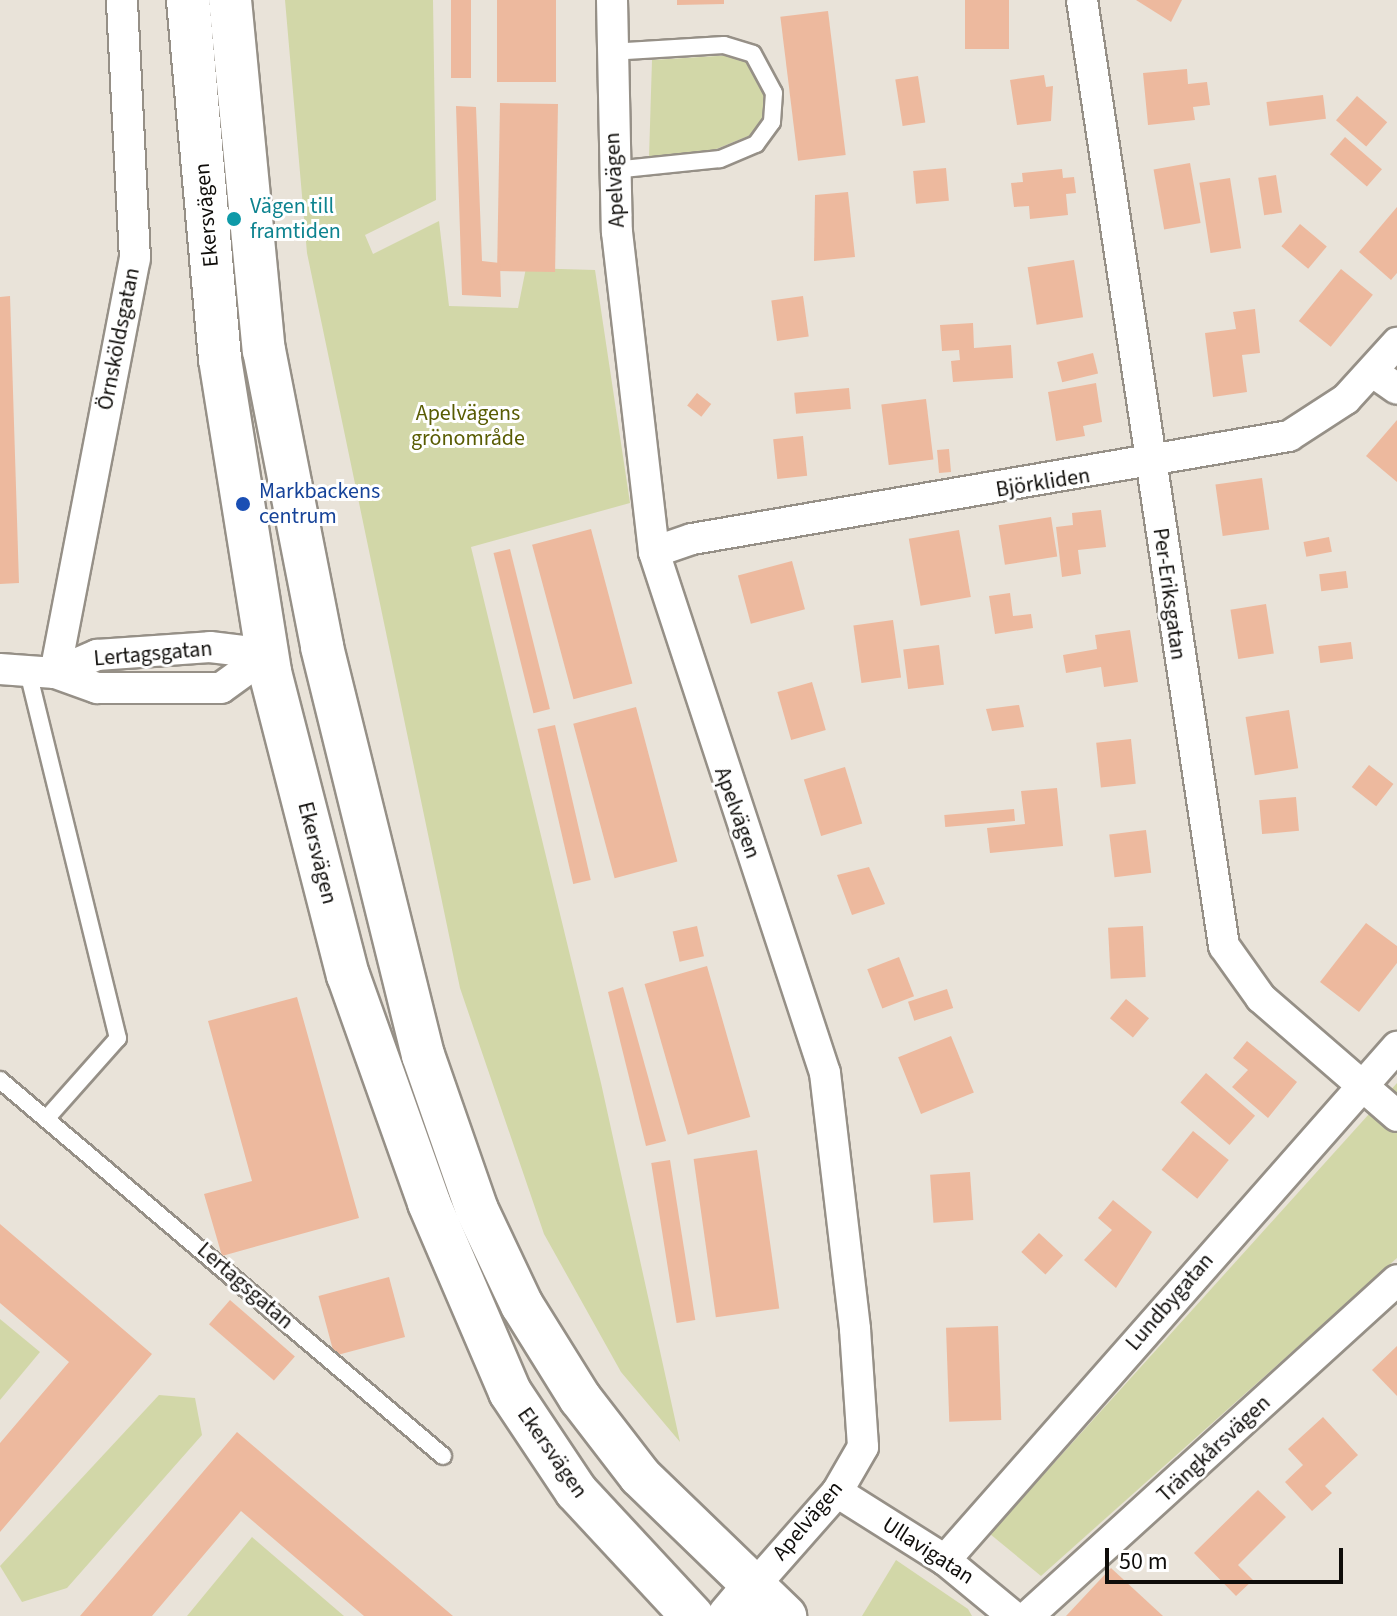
<!DOCTYPE html>
<meta charset="utf-8">
<style>
body{margin:0}
#map{position:relative;width:1397px;height:1616px;overflow:hidden;background:#e9e3d9;font-family:"Source Sans 3",sans-serif}
div>[style]{position:absolute}
[style*='--x']{left:calc(var(--x)*1px);top:calc(var(--y)*1px);width:calc(var(--w)*1px);rotate:calc(var(--a)*1deg)}
.green>*{inset:0;background:#d2d7a8}
.building>*{inset:0;background:#edb99e;transform-origin:0 0}
.roads{filter:drop-shadow(2px 0 #969087) drop-shadow(-2px 0 #969087) drop-shadow(0 2px #969087) drop-shadow(0 -2px #969087)}
.service>*{height:16px;margin:-8px;padding:0 8px;transform-origin:8px;border-radius:8px;background:#fff}
.minor>*{height:30px;margin:-15px;padding:0 15px;transform-origin:15px;border-radius:15px;background:#fff}
.secondary>*{height:42px;margin:-21px;padding:0 21px;transform-origin:21px;border-radius:21px;background:#fff}
.dots>*{width:22px;height:22px;translate:-50% -50%;box-sizing:border-box;border:4px solid #fff;border-radius:50%}
span{translate:-50% -50%;white-space:nowrap;text-align:center;line-height:1.15;-webkit-text-stroke:6px #fff;paint-order:stroke}
.street-label{font-size:22px;color:#0f0d0a}
.culture-label{font-size:22px;color:#0d838f}
.left{translate:0 -50%;text-align:left}
.park-label{font-size:22px;color:#595c03}
.transit-label{font-size:22px;color:#164399}
.scale{position:absolute;left:1105px;top:1548px;width:238px;height:36px;box-sizing:border-box;border:4px solid #0f0d0a;border-top:0;padding-left:10px;font-size:24px;line-height:28px;white-space:nowrap;color:#0f0d0a;-webkit-text-stroke:6px #fff;paint-order:stroke}
</style>
<div id="map">
<div class="green">
<div style="clip-path:polygon(285px 0,433px 0,436px 200px,365px 235px,373px 254px,439px 221px,449px 306px,518px 308px,526px 268px,595px 270px,630px 503px,471px 547px,601px 1083px,680px 1442px,621px 1372px,544px 1234px,460px 988px,307px 253px)"></div>
<div style="clip-path:polygon(734px 55px,754px 65px,766px 88px,767px 112px,753px 134px,704px 154px,649px 158px,652px 60px)"></div>
<div style="clip-path:polygon(1397px 1083px,1397px 1258px,1041px 1576px,990px 1534px)"></div>
<div style="clip-path:polygon(0 1319px,40px 1352px,0 1400px)"></div>
<div style="clip-path:polygon(159px 1395px,195px 1398px,202px 1435px,67px 1588px,22px 1602px,0 1566px)"></div>
<div style="clip-path:polygon(252px 1537px,344px 1616px,187px 1616px)"></div>
<div style="clip-path:polygon(896px 1560px,968px 1609px,972px 1616px,862px 1616px)"></div>
</div>
<div class="building">
<div style="left:451px;top:0;width:20px;height:78px"></div>
<div style="left:497px;top:0;width:59px;height:82px"></div>
<div style="clip-path:polygon(677px 0,724px 0,724px 4px,677px 5px)"></div>
<div style="left:965px;top:0;width:44px;height:49px"></div>
<div style="clip-path:polygon(1136px 0,1182px 0,1171px 22px)"></div>
<div style="left:828px;top:11px;width:145px;height:48px;rotate:83deg"></div>
<div style="clip-path:polygon(1187px 69px,1188px 84px,1207px 82px,1210px 105px,1193px 107px,1195px 120px,1148px 125px,1143px 73px)"></div>
<div style="clip-path:polygon(1044px 75px,1046px 87px,1053px 86px,1051px 121px,1017px 125px,1010px 80px)"></div>
<div style="left:918px;top:76px;width:47px;height:23px;rotate:81deg"></div>
<div style="left:1323px;top:95px;width:24px;height:57px;rotate:83deg"></div>
<div style="left:1357px;top:96px;width:40px;height:32px;rotate:41deg"></div>
<div style="left:500px;top:103px;width:58px;height:168px;rotate:1deg"></div>
<div style="clip-path:polygon(456px 106px,476px 107px,482px 261px,500px 263px,501px 297px,462px 295px)"></div>
<div style="left:1345px;top:137px;width:49px;height:23px;rotate:41deg"></div>
<div style="left:1190px;top:163px;width:61px;height:37px;rotate:80deg"></div>
<div style="left:946px;top:168px;width:33px;height:33px;rotate:85deg"></div>
<div style="clip-path:polygon(1062px 169px,1063px 178px,1074px 177px,1076px 193px,1066px 194px,1068px 215px,1030px 219px,1029px 206px,1014px 207px,1011px 183px,1023px 182px,1022px 173px)"></div>
<div style="left:1276px;top:175px;width:38px;height:18px;rotate:81deg"></div>
<div style="left:1230px;top:178px;width:71px;height:31px;rotate:81deg"></div>
<div style="clip-path:polygon(848px 192px,855px 257px,814px 261px,815px 195px)"></div>
<div style="clip-path:polygon(1397px 207px,1397px 273px,1391px 280px,1359px 252px)"></div>
<div style="left:1300px;top:224px;width:35px;height:29px;rotate:40deg"></div>
<div style="left:1074px;top:260px;width:58px;height:47px;rotate:81deg"></div>
<div style="left:1341px;top:269px;width:41px;height:67px;rotate:39deg"></div>
<div style="clip-path:polygon(10px 296px,19px 583px,0 584px,0 297px)"></div>
<div style="left:803px;top:296px;width:41px;height:32px;rotate:82deg"></div>
<div style="clip-path:polygon(1255px 309px,1260px 353px,1242px 355px,1247px 392px,1213px 397px,1205px 333px,1236px 329px,1233px 312px)"></div>
<div style="clip-path:polygon(973px 323px,974px 348px,1011px 345px,1013px 378px,953px 382px,951px 361px,960px 360px,959px 350px,942px 351px,940px 325px)"></div>
<div style="left:1093px;top:353px;width:21px;height:37px;rotate:76deg"></div>
<div style="clip-path:polygon(1096px 383px,1102px 422px,1083px 426px,1085px 436px,1056px 441px,1048px 392px)"></div>
<div style="left:849px;top:388px;width:21px;height:55px;rotate:85deg"></div>
<div style="left:697px;top:393px;width:18px;height:16px;rotate:38deg"></div>
<div style="left:926px;top:399px;width:61px;height:45px;rotate:83deg"></div>
<div style="clip-path:polygon(1397px 420px,1397px 482px,1366px 456px)"></div>
<div style="left:803px;top:436px;width:40px;height:30px;rotate:84deg"></div>
<div style="left:949px;top:449px;width:23px;height:12px;rotate:85deg"></div>
<div style="left:1262px;top:478px;width:52px;height:47px;rotate:82deg"></div>
<div style="clip-path:polygon(1101px 510px,1106px 547px,1078px 550px,1081px 574px,1062px 577px,1056px 527px,1073px 525px,1072px 513px)"></div>
<div style="left:1051px;top:517px;width:40px;height:53px;rotate:81deg"></div>
<div style="left:591px;top:529px;width:160px;height:61px;rotate:75deg"></div>
<div style="left:959px;top:530px;width:68px;height:51px;rotate:80deg"></div>
<div style="left:1329px;top:537px;width:15px;height:26px;rotate:79deg"></div>
<div style="left:510px;top:549px;width:165px;height:17px;rotate:76deg"></div>
<div style="left:792px;top:561px;width:50px;height:56px;rotate:75deg"></div>
<div style="left:1346px;top:571px;width:17px;height:27px;rotate:83deg"></div>
<div style="clip-path:polygon(1010px 593px,1013px 616px,1031px 614px,1033px 628px,995px 634px,989px 596px)"></div>
<div style="left:1266px;top:604px;width:50px;height:36px;rotate:81deg"></div>
<div style="left:893px;top:620px;width:58px;height:40px;rotate:82deg"></div>
<div style="clip-path:polygon(1130px 630px,1138px 682px,1104px 687px,1101px 667px,1066px 673px,1063px 655px,1097px 649px,1095px 635px)"></div>
<div style="left:1351px;top:642px;width:17px;height:33px;rotate:83deg"></div>
<div style="left:939px;top:645px;width:40px;height:36px;rotate:83deg"></div>
<div style="left:812px;top:682px;width:50px;height:36px;rotate:74deg"></div>
<div style="clip-path:polygon(1019px 705px,1024px 727px,992px 731px,986px 709px)"></div>
<div style="left:636px;top:707px;width:160px;height:65px;rotate:75deg"></div>
<div style="left:1289px;top:710px;width:59px;height:44px;rotate:81deg"></div>
<div style="left:555px;top:725px;width:159px;height:18px;rotate:77deg"></div>
<div style="left:1131px;top:739px;width:45px;height:35px;rotate:84deg"></div>
<div style="left:1369px;top:765px;width:31px;height:28px;rotate:38deg"></div>
<div style="left:845px;top:767px;width:59px;height:43px;rotate:73deg"></div>
<div style="clip-path:polygon(1057px 788px,1063px 846px,990px 853px,987px 828px,1025px 824px,1021px 791px)"></div>
<div style="left:1296px;top:797px;width:34px;height:37px;rotate:85deg"></div>
<div style="left:1014px;top:809px;width:12px;height:70px;rotate:85deg"></div>
<div style="left:1146px;top:830px;width:43px;height:37px;rotate:83deg"></div>
<div style="clip-path:polygon(869px 867px,885px 904px,852px 915px,837px 875px)"></div>
<div style="clip-path:polygon(1366px 923px,1397px 946px,1397px 963px,1359px 1012px,1320px 982px)"></div>
<div style="left:697px;top:926px;width:31px;height:25px;rotate:77deg"></div>
<div style="left:1143px;top:926px;width:51px;height:35px;rotate:87deg"></div>
<div style="left:899px;top:957px;width:42px;height:34px;rotate:69deg"></div>
<div style="left:707px;top:966px;width:157px;height:65px;rotate:74deg"></div>
<div style="clip-path:polygon(623px 987px,666px 1141px,646px 1146px,608px 992px)"></div>
<div style="left:947px;top:989px;width:20px;height:41px;rotate:72deg"></div>
<div style="clip-path:polygon(297px 997px,359px 1218px,222px 1256px,204px 1194px,252px 1181px,208px 1021px)"></div>
<div style="left:1126px;top:999px;width:30px;height:25px;rotate:40deg"></div>
<div style="left:951px;top:1036px;width:61px;height:57px;rotate:68deg"></div>
<div style="clip-path:polygon(1247px 1041px,1297px 1082px,1268px 1118px,1232px 1087px,1248px 1070px,1233px 1058px)"></div>
<div style="left:1206px;top:1073px;width:65px;height:39px;rotate:41deg"></div>
<div style="left:1193px;top:1131px;width:46px;height:50px;rotate:39deg"></div>
<div style="left:757px;top:1150px;width:160px;height:64px;rotate:82deg"></div>
<div style="left:670px;top:1160px;width:162px;height:19px;rotate:81deg"></div>
<div style="left:970px;top:1172px;width:48px;height:40px;rotate:86deg"></div>
<div style="clip-path:polygon(1113px 1200px,1152px 1232px,1116px 1288px,1084px 1260px,1112px 1230px,1098px 1218px)"></div>
<div style="clip-path:polygon(0 1224px,152px 1354px,0 1532px,0 1443px,69px 1362px,0 1303px)"></div>
<div style="left:1039px;top:1233px;width:33px;height:26px;rotate:43deg"></div>
<div style="left:389px;top:1277px;width:62px;height:73px;rotate:75deg"></div>
<div style="left:230px;top:1300px;width:86px;height:32px;rotate:41deg"></div>
<div style="left:998px;top:1326px;width:94px;height:52px;rotate:88deg"></div>
<div style="clip-path:polygon(1397px 1346px,1397px 1396px,1372px 1370px)"></div>
<div style="clip-path:polygon(1323px 1417px,1358px 1455px,1325px 1486px,1332px 1493px,1312px 1511px,1285px 1482px,1303px 1465px,1288px 1449px)"></div>
<div style="clip-path:polygon(237px 1432px,279px 1468px,453px 1616px,364px 1616px,241px 1511px,152px 1616px,80px 1616px)"></div>
<div style="clip-path:polygon(1258px 1490px,1286px 1517px,1238px 1565px,1253px 1580px,1236px 1596px,1194px 1553px)"></div>
<div style="clip-path:polygon(1111px 1568px,1163px 1616px,1066px 1616px)"></div>
</div>
<div class="roads">
<div class="service">
<div style="--x:610;--y:52;--w:114;--a:-3.5"></div>
<div style="--x:724;--y:45;--w:30;--a:17"></div>
<div style="--x:753;--y:54;--w:44;--a:61.7"></div>
<div style="--x:774;--y:93;--w:29;--a:94"></div>
<div style="--x:772;--y:122;--w:27;--a:126"></div>
<div style="--x:756;--y:144;--w:39;--a:157"></div>
<div style="--x:720;--y:159;--w:107;--a:174.1"></div>
<div style="--x:29;--y:676;--w:373;--a:76.2"></div>
<div style="--x:118;--y:1038;--w:108;--a:131.6"></div>
<div style="--x:0;--y:1080;--w:581;--a:40.32"></div>
</div>
<div class="minor">
<div style="--x:612;--y:0;--w:232;--a:88.8"></div>
<div style="--x:617;--y:232;--w:322;--a:83.4"></div>
<div style="--x:654;--y:552;--w:548;--a:71.83"></div>
<div style="--x:825;--y:1073;--w:258;--a:83.3"></div>
<div style="--x:855;--y:1329;--w:118;--a:86.1"></div>
<div style="--x:863;--y:1447;--w:52;--a:120"></div>
<div style="--x:837;--y:1492;--w:125;--a:131.4"></div>
<div style="--x:1082;--y:0;--w:957;--a:81.46"></div>
<div style="--x:1224;--y:946;--w:64;--a:54.6"></div>
<div style="--x:1261;--y:998;--w:180;--a:40.9"></div>
<div style="--x:1373;--y:372;--w:29;--a:35"></div>
<div style="--x:654;--y:552;--w:40;--a:-18.9"></div>
<div style="--x:692;--y:539;--w:606;--a:-9.79"></div>
<div style="--x:1289;--y:436;--w:68;--a:-33"></div>
<div style="--x:1346;--y:399;--w:76;--a:-47.7"></div>
<div style="--x:0;--y:669;--w:55;--a:4.2"></div>
<div style="--x:55;--y:673;--w:46;--a:-23.2"></div>
<div style="--x:97;--y:655;--w:113;--a:-4"></div>
<div style="--x:210;--y:647;--w:58;--a:6.9"></div>
<div style="--x:55;--y:673;--w:422;--a:-79.1"></div>
<div style="--x:135;--y:259;--w:259;--a:-92.9"></div>
<div style="--x:55;--y:673;--w:45;--a:19.7"></div>
<div style="--x:97;--y:688;--w:124;--a:0"></div>
<div style="--x:221;--y:688;--w:58;--a:-35.9"></div>
<div style="--x:837;--y:1492;--w:128;--a:32.2"></div>
<div style="--x:945;--y:1560;--w:88;--a:39.5"></div>
<div style="--x:945;--y:1560;--w:684;--a:-48.62"></div>
<div style="--x:1028;--y:1616;--w:499;--a:-42.3"></div>
</div>
<div class="secondary">
<div style="--x:188;--y:0;--w:360;--a:84.9"></div>
<div style="--x:220;--y:359;--w:317;--a:80.9"></div>
<div style="--x:270;--y:672;--w:313;--a:75.6"></div>
<div style="--x:348;--y:975;--w:242;--a:70.4"></div>
<div style="--x:429;--y:1203;--w:206;--a:66.8"></div>
<div style="--x:510;--y:1392;--w:119;--a:56.3"></div>
<div style="--x:576;--y:1491;--w:171;--a:47.1"></div>
<div style="--x:230;--y:0;--w:352;--a:84.5"></div>
<div style="--x:264;--y:350;--w:303;--a:78.9"></div>
<div style="--x:322;--y:647;--w:420;--a:76.1"></div>
<div style="--x:423;--y:1055;--w:164;--a:70.8"></div>
<div style="--x:477;--y:1210;--w:105;--a:64.7"></div>
<div style="--x:522;--y:1305;--w:110;--a:58.1"></div>
<div style="--x:580;--y:1398;--w:98;--a:52.4"></div>
<div style="--x:640;--y:1476;--w:202;--a:44"></div>
<div style="--x:729;--y:1616;--w:39;--a:-50"></div>
</div>
</div>
<div class="dots">
<div style="left:234px;top:219px;background:#0f9aa8"></div>
<div style="left:243px;top:504px;background:#1a4fb4"></div>
</div>
<div class="street-label">
<span style="left:615px;top:180px;rotate:-93deg">Apelvägen</span>
<span style="left:207px;top:215px;rotate:-95deg">Ekersvägen</span>
<span style="left:119px;top:339px;rotate:-79deg">Örnsköldsgatan</span>
<span style="left:1043px;top:483px;rotate:-9deg">Björkliden</span>
<span style="left:1169px;top:594px;rotate:82deg">Per-Eriksgatan</span>
<span style="left:153px;top:654px;rotate:-5deg">Lertagsgatan</span>
<span style="left:737px;top:813px;rotate:70deg">Apelvägen</span>
<span style="left:317px;top:853px;rotate:76deg">Ekersvägen</span>
<span style="left:245px;top:1286px;rotate:41deg">Lertagsgatan</span>
<span style="left:1170px;top:1302px;rotate:-49deg">Lundbygatan</span>
<span style="left:1214px;top:1449px;rotate:-43deg">Trängkårsvägen</span>
<span style="left:552px;top:1453px;rotate:55deg">Ekersvägen</span>
<span style="left:808px;top:1521px;rotate:-50deg">Apelvägen</span>
<span style="left:928px;top:1551px;rotate:33deg">Ullavigatan</span>
</div>
<div class="culture-label">
<span class="left" style="left:250px;top:219px">Vägen till<br>framtiden</span>
</div>
<div class="park-label">
<span style="left:468px;top:426px">Apelvägens<br>grönområde</span>
</div>
<div class="transit-label">
<span class="left" style="left:259px;top:504px">Markbackens<br>centrum</span>
</div>
<div class="scale">50 m</div>
</div>
